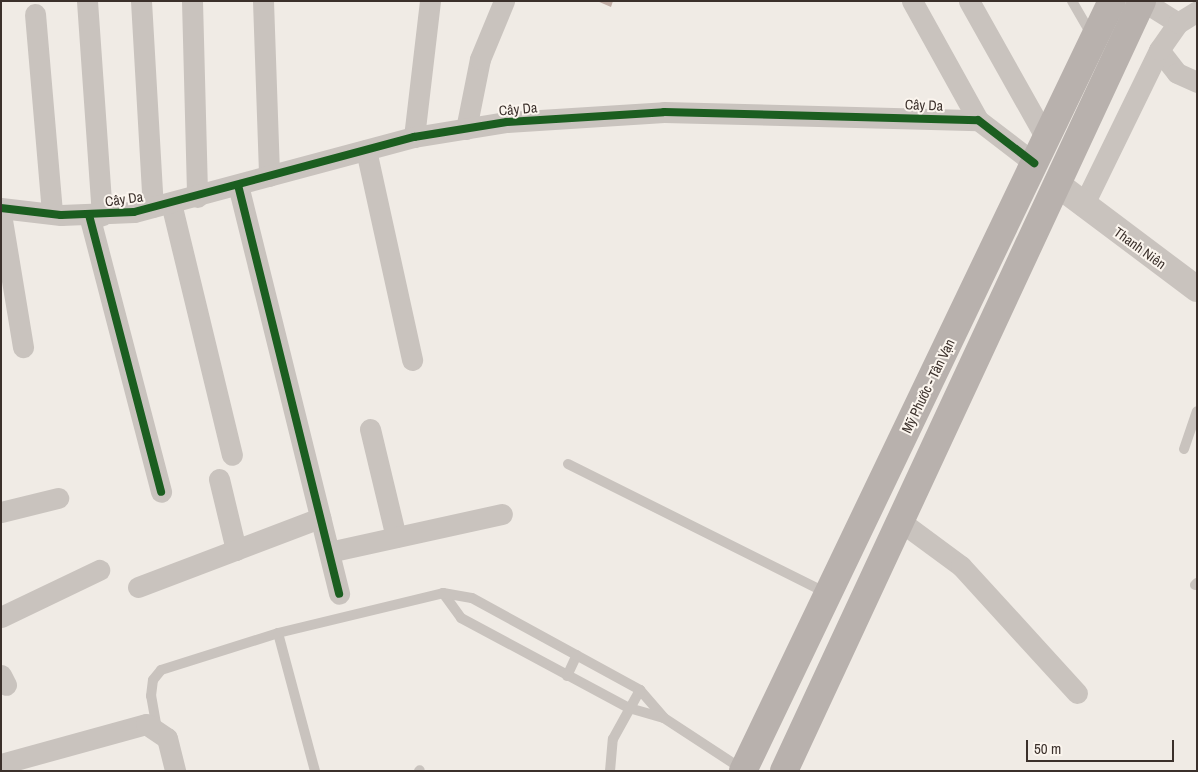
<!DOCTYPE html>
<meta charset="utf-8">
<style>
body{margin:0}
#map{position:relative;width:1198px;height:772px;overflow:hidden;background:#f0ebe5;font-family:"Archivo Narrow",sans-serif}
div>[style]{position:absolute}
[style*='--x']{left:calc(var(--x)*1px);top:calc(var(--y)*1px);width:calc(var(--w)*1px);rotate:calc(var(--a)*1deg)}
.building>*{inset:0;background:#c3afa7}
.service>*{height:10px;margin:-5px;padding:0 5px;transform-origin:5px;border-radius:5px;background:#c9c3be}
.minor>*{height:21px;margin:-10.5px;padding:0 10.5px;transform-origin:10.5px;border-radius:10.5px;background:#c9c3be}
.tertiary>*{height:26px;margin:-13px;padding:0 13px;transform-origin:13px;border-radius:13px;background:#c9c3be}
.primary>*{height:28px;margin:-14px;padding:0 14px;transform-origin:14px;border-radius:14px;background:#b8b1ad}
.cycleway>*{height:8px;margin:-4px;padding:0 4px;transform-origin:4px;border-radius:4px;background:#1b5e20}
span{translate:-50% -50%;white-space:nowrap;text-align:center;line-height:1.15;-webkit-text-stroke:4px #fbf5ee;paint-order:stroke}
.street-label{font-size:14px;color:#3b302b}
.frame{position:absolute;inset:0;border:2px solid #3b302b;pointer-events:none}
.scale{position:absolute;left:1026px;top:740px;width:148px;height:22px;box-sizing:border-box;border:2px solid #3b302b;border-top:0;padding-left:6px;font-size:15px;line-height:18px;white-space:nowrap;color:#3b302b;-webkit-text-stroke:4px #fbf5ee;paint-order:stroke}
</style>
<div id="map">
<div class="building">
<div style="clip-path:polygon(597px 1px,613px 1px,611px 7px)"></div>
</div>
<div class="service">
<div style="--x:1072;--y:1;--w:39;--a:60"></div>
<div style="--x:1184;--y:449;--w:40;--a:-71.1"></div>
<div style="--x:568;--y:464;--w:289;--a:26.5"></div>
<div style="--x:1195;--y:585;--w:3;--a:-45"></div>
<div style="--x:443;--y:593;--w:31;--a:54"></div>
<div style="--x:461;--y:618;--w:191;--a:28.2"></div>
<div style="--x:629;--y:708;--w:35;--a:16"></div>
<div style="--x:278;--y:633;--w:143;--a:75"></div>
<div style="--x:567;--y:676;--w:23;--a:-65"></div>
<div style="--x:157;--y:729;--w:34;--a:-100"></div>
<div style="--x:151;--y:696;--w:16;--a:-83"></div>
<div style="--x:153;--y:680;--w:13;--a:-51"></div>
<div style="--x:161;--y:670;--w:123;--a:-17.5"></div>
<div style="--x:278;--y:633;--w:170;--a:-13.6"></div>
<div style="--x:443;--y:593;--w:29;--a:10"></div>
<div style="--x:472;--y:598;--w:192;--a:28.7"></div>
<div style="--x:640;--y:690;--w:37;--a:49"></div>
<div style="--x:664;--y:718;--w:93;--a:33.2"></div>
<div style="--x:419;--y:771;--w:1;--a:-45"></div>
<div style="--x:610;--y:771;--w:32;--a:-85"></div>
<div style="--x:613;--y:739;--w:56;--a:-61.1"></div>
</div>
<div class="minor">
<div style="--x:87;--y:1;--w:215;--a:86"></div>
<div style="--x:141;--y:1;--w:206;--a:86.7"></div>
<div style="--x:192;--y:1;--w:196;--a:88.5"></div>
<div style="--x:263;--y:1;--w:175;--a:88"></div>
<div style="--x:912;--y:1;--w:136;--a:61"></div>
<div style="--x:969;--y:1;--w:157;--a:60.7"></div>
<div style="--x:1143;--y:1;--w:41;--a:32.2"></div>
<div style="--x:35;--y:14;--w:200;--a:85.1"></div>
<div style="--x:1159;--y:50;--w:29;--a:52"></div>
<div style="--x:1177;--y:73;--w:22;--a:24"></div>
<div style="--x:466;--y:129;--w:71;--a:-78.7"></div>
<div style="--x:480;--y:59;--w:63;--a:-67.5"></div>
<div style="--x:414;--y:137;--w:137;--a:-83.3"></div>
<div style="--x:366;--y:150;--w:215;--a:77.6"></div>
<div style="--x:238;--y:185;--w:421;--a:76.1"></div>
<div style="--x:171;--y:203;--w:259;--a:76.4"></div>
<div style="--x:1083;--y:206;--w:174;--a:-64"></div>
<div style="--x:1159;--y:50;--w:33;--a:-55"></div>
<div style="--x:1178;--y:23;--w:22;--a:-32"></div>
<div style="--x:1;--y:208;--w:60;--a:6.7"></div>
<div style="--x:61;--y:215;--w:73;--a:-2.4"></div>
<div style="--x:134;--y:212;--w:290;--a:-15"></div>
<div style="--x:414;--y:137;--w:94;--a:-9.2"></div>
<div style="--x:507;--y:122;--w:157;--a:-3.6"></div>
<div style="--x:664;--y:112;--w:314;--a:1.5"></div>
<div style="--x:978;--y:120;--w:71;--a:37.5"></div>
<div style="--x:1;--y:214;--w:135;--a:80.6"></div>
<div style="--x:89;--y:215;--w:286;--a:75.4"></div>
<div style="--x:370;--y:429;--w:111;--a:76.5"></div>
<div style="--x:219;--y:479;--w:73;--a:76.5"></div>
<div style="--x:1;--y:512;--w:59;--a:-13.8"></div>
<div style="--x:900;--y:521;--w:76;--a:36.4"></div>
<div style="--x:961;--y:566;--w:172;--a:47.6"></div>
<div style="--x:329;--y:552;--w:177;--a:-12.4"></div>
<div style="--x:138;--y:587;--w:195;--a:-20.8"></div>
<div style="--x:1;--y:617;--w:109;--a:-25.6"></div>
<div style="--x:1;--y:675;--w:11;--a:63"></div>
<div style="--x:1;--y:764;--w:150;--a:-15.4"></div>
<div style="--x:146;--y:724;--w:25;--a:34"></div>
<div style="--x:167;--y:738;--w:34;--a:76"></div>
</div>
<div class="tertiary">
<div style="--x:1057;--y:184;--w:175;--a:36.9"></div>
</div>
<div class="primary">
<div style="--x:743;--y:771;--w:854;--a:-64.4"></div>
<div style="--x:784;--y:771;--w:849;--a:-65.06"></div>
</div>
<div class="cycleway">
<div style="--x:238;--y:185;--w:421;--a:76.1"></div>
<div style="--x:1;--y:208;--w:60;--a:6.7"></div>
<div style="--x:61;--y:215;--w:73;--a:-2.4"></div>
<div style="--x:134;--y:212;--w:290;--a:-15"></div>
<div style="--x:414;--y:137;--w:94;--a:-9.2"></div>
<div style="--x:507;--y:122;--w:157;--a:-3.6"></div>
<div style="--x:664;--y:112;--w:314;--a:1.5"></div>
<div style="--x:978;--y:120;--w:71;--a:37.5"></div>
<div style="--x:89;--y:215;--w:286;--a:75.4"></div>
</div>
<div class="street-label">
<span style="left:924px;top:105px;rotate:2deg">Cây Da</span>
<span style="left:518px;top:109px;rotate:-5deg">Cây Da</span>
<span style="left:124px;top:199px;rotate:-8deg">Cây Da</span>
<span style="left:1140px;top:248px;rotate:36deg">Thanh Niên</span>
<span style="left:928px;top:386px;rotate:-64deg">Mỹ Phước - Tân Vạn</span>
</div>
<div class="frame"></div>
<div class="scale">50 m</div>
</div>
